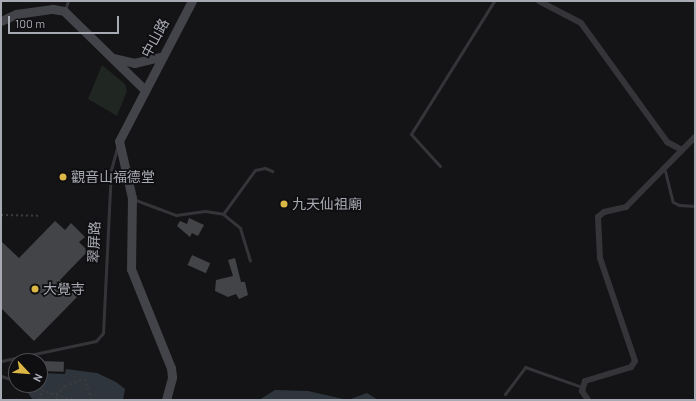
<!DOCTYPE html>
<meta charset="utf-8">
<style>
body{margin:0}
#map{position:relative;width:696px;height:401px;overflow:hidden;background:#141315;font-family:Barlow,"Noto Sans TC",sans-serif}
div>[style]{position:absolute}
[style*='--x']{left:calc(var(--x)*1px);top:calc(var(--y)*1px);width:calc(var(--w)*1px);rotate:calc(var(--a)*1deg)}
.green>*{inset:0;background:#202621}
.water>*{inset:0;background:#2e353c}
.building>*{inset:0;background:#434447;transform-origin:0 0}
.path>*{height:1.5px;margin-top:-0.75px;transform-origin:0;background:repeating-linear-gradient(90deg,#3b3c40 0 2px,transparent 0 5px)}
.lane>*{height:3px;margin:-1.5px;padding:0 1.5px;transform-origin:1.5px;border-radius:1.5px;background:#353539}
.street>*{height:6px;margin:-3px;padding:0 3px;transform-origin:3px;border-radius:3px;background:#353539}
.secondary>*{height:9px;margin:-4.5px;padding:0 4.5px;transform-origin:4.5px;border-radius:4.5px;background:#434449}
.dots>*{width:11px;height:11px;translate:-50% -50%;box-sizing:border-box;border:2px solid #0f0e10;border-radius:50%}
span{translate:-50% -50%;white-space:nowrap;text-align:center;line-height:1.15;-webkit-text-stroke:3.5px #0f0e10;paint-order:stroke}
.street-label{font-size:14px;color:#a7a9b3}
.poi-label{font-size:14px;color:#a7a9b3}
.left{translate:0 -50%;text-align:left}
.frame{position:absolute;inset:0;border:2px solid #a7a9b3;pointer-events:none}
.north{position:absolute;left:8px;top:353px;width:40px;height:40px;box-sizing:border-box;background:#0f0e10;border:1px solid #4c4c51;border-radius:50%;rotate:116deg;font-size:11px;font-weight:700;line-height:16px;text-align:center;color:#a7a9b3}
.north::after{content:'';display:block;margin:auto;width:14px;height:18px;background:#dbb745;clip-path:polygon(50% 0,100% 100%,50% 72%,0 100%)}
.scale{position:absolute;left:8px;top:16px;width:111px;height:18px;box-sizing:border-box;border:2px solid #a7a9b3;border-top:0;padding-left:5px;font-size:12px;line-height:14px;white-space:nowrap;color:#a7a9b3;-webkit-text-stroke:3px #0f0e10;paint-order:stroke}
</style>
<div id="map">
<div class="green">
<div style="clip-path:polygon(102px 65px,125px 84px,127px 91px,117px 116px,88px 99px)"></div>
</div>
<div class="water">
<div style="clip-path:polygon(66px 369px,97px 373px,116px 382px,125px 389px,123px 400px,33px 400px,22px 385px,40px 385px,40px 373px,65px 374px)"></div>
<div style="clip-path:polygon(275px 390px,308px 391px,348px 400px,367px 393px,378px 400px,259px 400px)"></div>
</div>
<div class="building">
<div style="clip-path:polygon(189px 218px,204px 225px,198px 236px,192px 233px,190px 237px,177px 226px,180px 221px,187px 224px)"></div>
<div style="clip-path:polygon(55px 221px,65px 230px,71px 223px,85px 237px,79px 242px,88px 251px,60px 280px,77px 297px,34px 341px,1px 308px,1px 241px,19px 258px)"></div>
<div style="left:192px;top:255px;width:20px;height:11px;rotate:24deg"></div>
<div style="clip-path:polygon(235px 258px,241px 282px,245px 282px,248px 295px,239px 299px,236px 294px,228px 297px,215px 291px,216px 280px,233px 276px,228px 260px)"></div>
<div style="left:40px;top:361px;width:24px;height:10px;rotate:2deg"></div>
</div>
<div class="path">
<div style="--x:1;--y:215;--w:39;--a:1"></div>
<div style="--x:28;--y:385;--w:30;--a:20"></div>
<div style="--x:56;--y:395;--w:13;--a:-45"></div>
<div style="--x:65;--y:386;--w:21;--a:-19"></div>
<div style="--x:85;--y:379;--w:22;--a:72"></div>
<div style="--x:39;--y:400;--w:10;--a:-73"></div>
<div style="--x:57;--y:400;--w:5;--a:-101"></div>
<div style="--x:56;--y:395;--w:18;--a:16"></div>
</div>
<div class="lane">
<div style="--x:65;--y:10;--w:9;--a:-72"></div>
<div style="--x:440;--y:166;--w:43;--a:-132.2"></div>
<div style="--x:411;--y:134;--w:157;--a:-58"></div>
<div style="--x:665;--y:171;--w:32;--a:76"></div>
<div style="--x:673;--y:202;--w:7;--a:27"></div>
<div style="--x:679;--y:205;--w:16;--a:4"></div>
<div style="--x:133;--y:199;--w:46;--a:20.4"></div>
<div style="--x:176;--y:215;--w:29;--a:-8"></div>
<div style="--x:205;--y:211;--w:18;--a:9"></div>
<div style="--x:223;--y:214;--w:22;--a:39"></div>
<div style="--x:240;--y:228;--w:34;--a:73"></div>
<div style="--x:223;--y:214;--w:54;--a:-54"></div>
<div style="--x:255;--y:170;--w:10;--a:-11"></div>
<div style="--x:265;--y:168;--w:8;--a:23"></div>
<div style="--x:1;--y:361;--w:97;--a:-11.9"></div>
<div style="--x:96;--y:341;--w:11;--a:-49"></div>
<div style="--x:103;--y:333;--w:163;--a:-87.2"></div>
<div style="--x:111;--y:170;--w:23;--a:-75"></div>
<div style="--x:1;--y:376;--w:16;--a:18"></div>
<div style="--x:505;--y:394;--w:34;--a:-53"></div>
<div style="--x:525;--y:367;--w:60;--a:19.3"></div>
</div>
<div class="street">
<div style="--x:539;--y:1;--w:47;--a:27.6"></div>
<div style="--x:581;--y:23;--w:147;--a:54.1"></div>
<div style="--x:667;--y:142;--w:17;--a:28"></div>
<div style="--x:588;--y:400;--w:11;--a:-124"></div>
<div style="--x:582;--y:391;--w:10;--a:-73"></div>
<div style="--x:585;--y:381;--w:48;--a:-16.9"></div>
<div style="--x:631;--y:367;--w:7;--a:-56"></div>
<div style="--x:635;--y:361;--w:109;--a:-108.8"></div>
<div style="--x:600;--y:258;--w:41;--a:-92.8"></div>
<div style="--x:598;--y:217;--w:8;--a:-40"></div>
<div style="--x:604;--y:212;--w:23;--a:-13"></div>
<div style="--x:626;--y:207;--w:98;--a:-45.4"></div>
</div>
<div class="secondary">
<div style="--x:1;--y:21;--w:17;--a:-25"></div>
<div style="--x:16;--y:14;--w:37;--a:-8"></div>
<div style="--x:53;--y:9;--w:11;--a:10"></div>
<div style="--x:64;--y:11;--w:112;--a:44.3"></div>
<div style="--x:113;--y:58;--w:22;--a:13"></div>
<div style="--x:134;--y:63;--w:27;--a:-13"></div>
<div style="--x:166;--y:400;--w:24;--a:-75"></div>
<div style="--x:172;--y:377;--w:9;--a:-96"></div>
<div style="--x:171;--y:368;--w:107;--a:-112"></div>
<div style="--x:131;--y:269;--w:71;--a:-89.2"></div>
<div style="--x:132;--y:198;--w:58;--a:-102.8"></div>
<div style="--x:119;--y:141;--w:158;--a:-62.5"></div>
</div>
<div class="dots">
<div style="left:63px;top:177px;background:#dbb745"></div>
<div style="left:284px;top:204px;background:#dbb745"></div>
<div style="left:35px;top:289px;background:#dbb745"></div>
</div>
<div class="street-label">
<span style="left:155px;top:38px;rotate:-62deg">中山路</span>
<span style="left:94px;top:242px;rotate:-88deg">翠屏路</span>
</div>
<div class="poi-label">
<span class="left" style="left:71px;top:177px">觀音山福德堂</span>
<span class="left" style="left:292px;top:204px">九天仙祖廟</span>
<span class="left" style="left:43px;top:289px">大覺寺</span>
</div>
<div class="frame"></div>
<div class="north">N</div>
<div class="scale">100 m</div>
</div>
